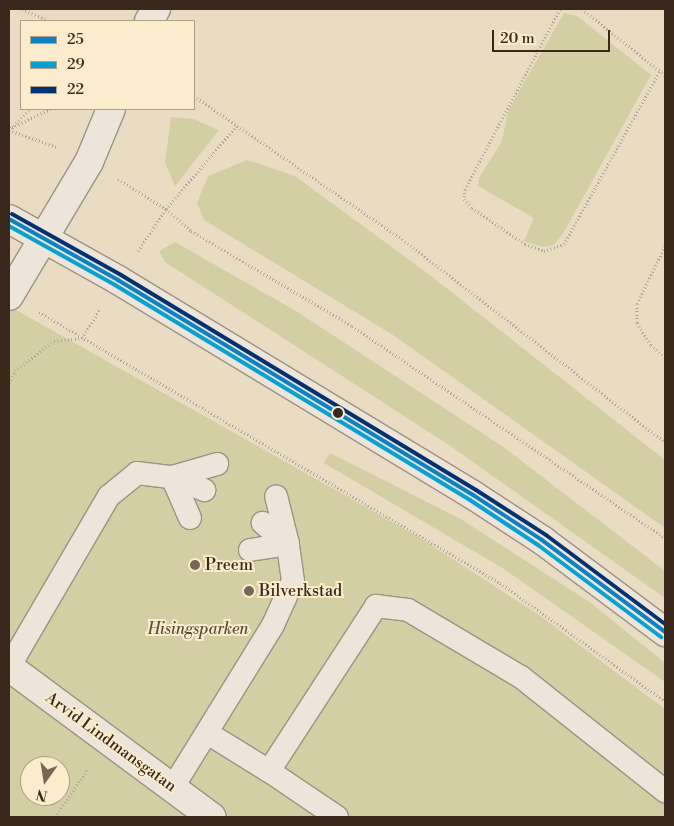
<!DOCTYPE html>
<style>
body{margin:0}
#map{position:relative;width:674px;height:826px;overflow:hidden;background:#eadcc3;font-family:"Libre Bodoni",serif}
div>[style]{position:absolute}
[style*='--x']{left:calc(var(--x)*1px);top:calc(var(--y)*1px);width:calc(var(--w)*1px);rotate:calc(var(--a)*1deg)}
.green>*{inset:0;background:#d3cea4}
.path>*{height:3px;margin-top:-1.5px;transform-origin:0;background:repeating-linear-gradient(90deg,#aca59a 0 1px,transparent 0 3.5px)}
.roads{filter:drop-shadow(1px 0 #9c9283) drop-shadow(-1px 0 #9c9283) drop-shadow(0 1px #9c9283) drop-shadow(0 -1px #9c9283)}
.service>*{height:22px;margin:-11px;padding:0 11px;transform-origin:11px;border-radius:11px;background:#ede5d9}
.minor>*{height:28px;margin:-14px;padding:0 14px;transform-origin:14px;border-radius:14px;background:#ede5d9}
.tertiary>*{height:28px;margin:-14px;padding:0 14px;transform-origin:14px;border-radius:14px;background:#ede5d9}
.bus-1>*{height:4px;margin:-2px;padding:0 2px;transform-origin:2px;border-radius:2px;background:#0c81c5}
.bus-2>*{height:4px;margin:-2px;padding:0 2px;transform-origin:2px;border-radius:2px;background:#09a1d1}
.bus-3>*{height:4px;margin:-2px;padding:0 2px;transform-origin:2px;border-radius:2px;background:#003273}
.dots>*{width:14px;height:14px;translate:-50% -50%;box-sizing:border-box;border:2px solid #fcecce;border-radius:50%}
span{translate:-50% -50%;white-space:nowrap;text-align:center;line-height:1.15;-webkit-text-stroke:4px #fcecce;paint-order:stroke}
.poi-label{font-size:16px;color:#39281b}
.left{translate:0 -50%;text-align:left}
.park-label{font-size:16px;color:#5b4e37;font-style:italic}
.street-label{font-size:16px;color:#39281b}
.frame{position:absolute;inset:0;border:10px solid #39281b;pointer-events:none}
.legend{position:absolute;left:20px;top:20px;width:175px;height:90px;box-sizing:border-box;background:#fcecce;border:1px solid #ae9e86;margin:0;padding:6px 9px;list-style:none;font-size:15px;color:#39281b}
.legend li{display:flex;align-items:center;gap:10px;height:25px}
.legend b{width:25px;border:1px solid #ae9e86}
.north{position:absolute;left:20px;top:756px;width:50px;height:50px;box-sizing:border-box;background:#fcecce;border:1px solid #ae9e86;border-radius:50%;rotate:193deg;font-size:14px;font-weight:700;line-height:20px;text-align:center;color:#39281b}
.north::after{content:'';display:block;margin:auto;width:18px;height:22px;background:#776756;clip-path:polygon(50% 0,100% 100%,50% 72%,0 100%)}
.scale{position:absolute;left:492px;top:30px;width:118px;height:22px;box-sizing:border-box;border:2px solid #39281b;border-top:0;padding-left:6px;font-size:15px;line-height:18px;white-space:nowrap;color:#39281b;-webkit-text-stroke:4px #fcecce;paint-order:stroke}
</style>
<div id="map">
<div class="green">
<div style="clip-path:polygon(564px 13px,577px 16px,651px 75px,564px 232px,554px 245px,542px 247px,524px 241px,534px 218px,478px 186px,479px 178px,502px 141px,508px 111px)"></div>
<div style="clip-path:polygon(171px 117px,193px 119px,219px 130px,175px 186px,165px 162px)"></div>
<div style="clip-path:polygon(247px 160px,295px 176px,431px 276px,665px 460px,665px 528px,393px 335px,204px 220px,197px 203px,208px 176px)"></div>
<div style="clip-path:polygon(175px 242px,296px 311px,502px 446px,665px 571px,665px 598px,449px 445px,165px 262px,159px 251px)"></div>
<div style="clip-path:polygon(evenodd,9px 306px,417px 536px,539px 615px,665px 709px,665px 817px,9px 817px,9px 306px,30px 766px,60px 766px,60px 796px,30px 796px,30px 766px)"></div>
<div style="clip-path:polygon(330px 453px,459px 518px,591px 603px,665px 663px,665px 682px,504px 569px,324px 463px)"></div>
</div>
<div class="path">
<div style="--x:22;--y:9;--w:30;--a:24"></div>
<div style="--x:560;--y:9;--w:204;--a:117.8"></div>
<div style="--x:465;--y:189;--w:10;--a:96"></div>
<div style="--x:464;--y:199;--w:12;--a:48"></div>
<div style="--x:472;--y:208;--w:64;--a:34.2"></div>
<div style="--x:525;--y:244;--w:20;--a:20"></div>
<div style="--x:544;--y:251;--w:21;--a:-19"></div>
<div style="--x:564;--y:244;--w:198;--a:-61"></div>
<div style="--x:582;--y:9;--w:106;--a:38.5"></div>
<div style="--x:194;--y:96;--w:252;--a:34.5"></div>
<div style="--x:402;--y:239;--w:332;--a:37.7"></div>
<div style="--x:11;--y:128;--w:27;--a:-45"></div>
<div style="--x:9;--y:129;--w:46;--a:-26"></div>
<div style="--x:9;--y:130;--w:51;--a:19.5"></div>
<div style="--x:118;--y:179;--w:57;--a:32"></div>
<div style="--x:166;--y:209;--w:33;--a:41"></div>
<div style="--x:191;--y:231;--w:187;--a:30.5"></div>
<div style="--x:352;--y:326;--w:378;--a:34.1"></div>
<div style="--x:665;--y:246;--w:64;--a:115.8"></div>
<div style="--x:637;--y:304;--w:19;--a:90"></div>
<div style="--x:637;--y:323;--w:26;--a:58"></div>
<div style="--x:651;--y:345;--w:18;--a:41"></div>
<div style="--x:138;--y:251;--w:50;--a:-56.3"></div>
<div style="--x:166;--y:209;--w:111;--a:-49.7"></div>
<div style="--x:39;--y:312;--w:535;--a:30.45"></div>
<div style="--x:500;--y:583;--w:203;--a:35.6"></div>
<div style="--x:9;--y:383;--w:13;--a:-63"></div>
<div style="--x:15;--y:371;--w:49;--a:-37.6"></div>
<div style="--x:54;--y:341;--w:28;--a:-6"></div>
<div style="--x:82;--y:338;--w:34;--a:-58"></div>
<div style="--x:55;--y:817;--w:58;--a:-55.5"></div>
</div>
<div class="roads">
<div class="service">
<div style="--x:190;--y:518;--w:45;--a:-113.7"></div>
<div style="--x:172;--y:477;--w:47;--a:-16.1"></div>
<div style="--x:250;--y:550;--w:38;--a:-9"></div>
<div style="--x:288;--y:544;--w:49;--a:-104"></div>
<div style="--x:9;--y:667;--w:198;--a:-59.7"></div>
<div style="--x:109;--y:496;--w:36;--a:-39"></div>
<div style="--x:137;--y:473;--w:35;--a:7"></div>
<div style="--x:172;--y:477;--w:35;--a:22"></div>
<div style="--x:209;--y:734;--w:70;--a:31.7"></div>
<div style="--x:269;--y:771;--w:197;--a:-57"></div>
<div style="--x:376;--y:606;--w:32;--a:7"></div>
<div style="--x:408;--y:610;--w:131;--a:30.7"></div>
<div style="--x:521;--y:677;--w:184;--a:38.4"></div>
<div style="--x:269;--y:771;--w:82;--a:34.1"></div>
<div style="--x:173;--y:787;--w:190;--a:-58.3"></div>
<div style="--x:273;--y:625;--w:48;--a:-65.6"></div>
<div style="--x:293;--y:581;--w:37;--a:-98"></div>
<div style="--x:288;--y:544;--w:33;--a:-140"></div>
</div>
<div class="minor">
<div style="--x:149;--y:21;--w:14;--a:-60"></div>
<div style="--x:9;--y:296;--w:156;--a:-59.2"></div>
<div style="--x:89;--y:162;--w:57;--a:-67.5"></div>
<div style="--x:9;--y:667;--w:252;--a:36.5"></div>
</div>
<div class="tertiary">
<div style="--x:9;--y:219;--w:125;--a:29.2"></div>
<div style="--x:118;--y:280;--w:415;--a:31.2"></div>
<div style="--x:473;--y:495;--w:82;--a:33.1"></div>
<div style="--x:542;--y:540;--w:154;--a:36.8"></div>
</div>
</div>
<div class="bus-1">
<div style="--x:9;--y:219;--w:125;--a:29.2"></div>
<div style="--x:118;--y:280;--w:415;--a:31.2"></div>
<div style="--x:473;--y:495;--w:82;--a:33.1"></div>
<div style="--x:542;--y:540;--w:154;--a:36.8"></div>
</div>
<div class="bus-2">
<div style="--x:9;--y:226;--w:121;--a:29.1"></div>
<div style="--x:115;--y:285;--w:415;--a:31.2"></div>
<div style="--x:470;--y:500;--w:82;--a:33.5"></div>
<div style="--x:538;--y:545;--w:154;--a:36.8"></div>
</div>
<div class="bus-3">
<div style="--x:12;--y:214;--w:125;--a:29.2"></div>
<div style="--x:121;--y:275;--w:415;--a:31.2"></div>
<div style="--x:476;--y:490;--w:83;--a:32.7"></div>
<div style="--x:546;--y:535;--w:149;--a:36.8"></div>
</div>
<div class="dots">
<div style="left:338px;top:413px;background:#39281b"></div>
<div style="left:195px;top:565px;background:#776756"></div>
<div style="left:249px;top:591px;background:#776756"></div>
</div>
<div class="poi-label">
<span class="left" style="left:205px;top:565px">Preem</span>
<span class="left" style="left:259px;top:591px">Bilverkstad</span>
</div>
<div class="park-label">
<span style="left:198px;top:629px">Hisingsparken</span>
</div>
<div class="street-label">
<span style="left:111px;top:742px;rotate:36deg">Arvid Lindmansgatan</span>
</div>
<div class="frame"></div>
<ul class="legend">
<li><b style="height:6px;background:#0c81c5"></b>25</li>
<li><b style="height:6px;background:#09a1d1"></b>29</li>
<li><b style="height:6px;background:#003273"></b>22</li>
</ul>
<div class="north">N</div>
<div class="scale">20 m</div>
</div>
